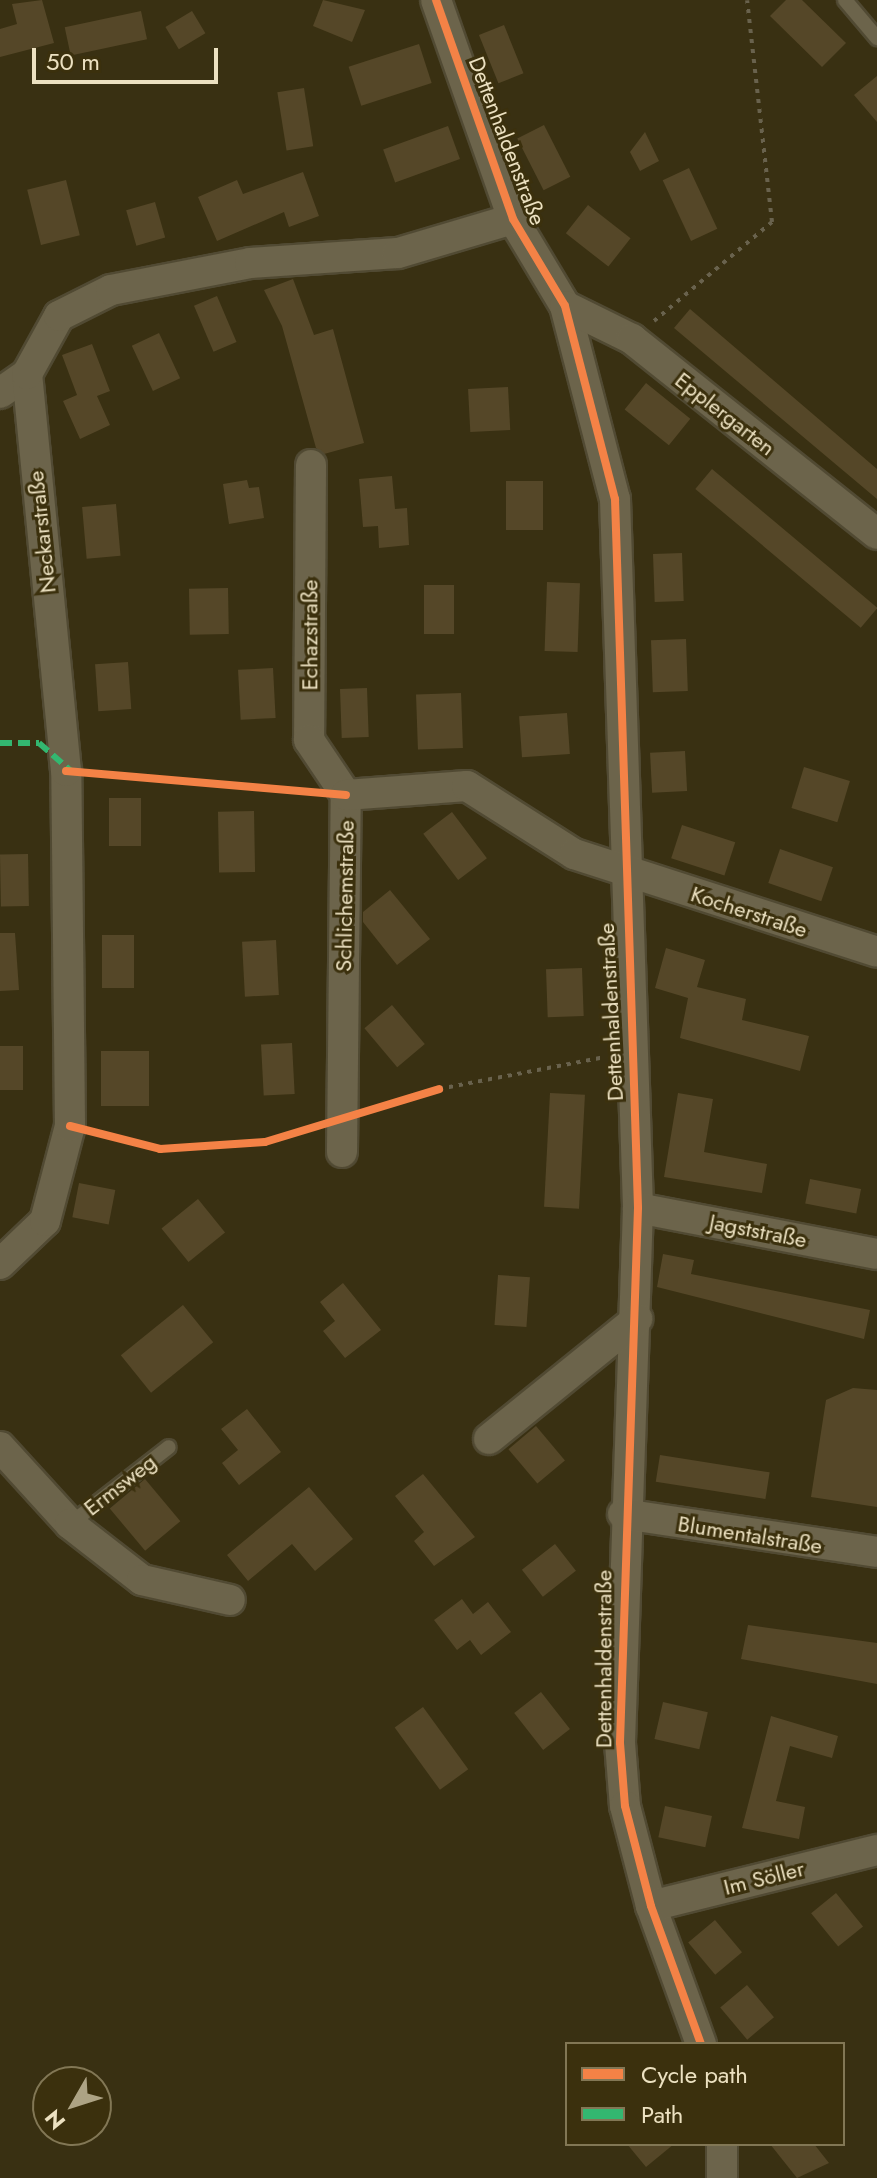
<!DOCTYPE html>
<meta charset="utf-8">
<style>
body{margin:0}
#map{position:relative;width:877px;height:2178px;overflow:hidden;background:#393012;font-family:Jost,sans-serif}
div>[style]{position:absolute}
[style*='--x']{left:calc(var(--x)*1px);top:calc(var(--y)*1px);width:calc(var(--w)*1px);rotate:calc(var(--a)*1deg)}
.building>*{inset:0;background:#554728;transform-origin:0 0}
.path>*{height:4px;margin-top:-2px;transform-origin:0;background:repeating-linear-gradient(90deg,#69624d 0 4px,transparent 0 10px)}
.roads{filter:drop-shadow(2px 0 #514a33) drop-shadow(-2px 0 #514a33) drop-shadow(0 2px #514a33) drop-shadow(0 -2px #514a33)}
.lane>*{height:14px;margin:-7px;padding:0 7px;transform-origin:7px;border-radius:7px;background:#6c644b}
.street>*{height:30px;margin:-15px;padding:0 15px;transform-origin:15px;border-radius:15px;background:#6c644b}
.quiet>*{height:6px;margin-top:-3px;transform-origin:0;background:repeating-linear-gradient(90deg,#33b770 0 12px,transparent 0 18px)}
.cycleway>*{height:8px;margin:-4px;padding:0 4px;transform-origin:4px;border-radius:4px;background:#f48246}
span{translate:-50% -50%;white-space:nowrap;text-align:center;line-height:1.15;-webkit-text-stroke:6px #3b300d;paint-order:stroke}
.street-label{font-size:22px;color:#ece1c1}
.legend{position:absolute;left:565px;top:2042px;width:280px;height:104px;box-sizing:border-box;background:#3b300d;border:2px solid #827755;margin:0;padding:10px 14px;list-style:none;font-size:24px;color:#ece1c1}
.legend li{display:flex;align-items:center;gap:16px;height:40px}
.legend b{width:40px;border:2px solid #827755}
.north{position:absolute;left:32px;top:2066px;width:80px;height:80px;box-sizing:border-box;background:#3b300d;border:2px solid #827755;border-radius:50%;rotate:231deg;font-size:22px;font-weight:700;line-height:32px;text-align:center;color:#ece1c1}
.north::after{content:'';display:block;margin:auto;width:28px;height:36px;background:#ada384;clip-path:polygon(50% 0,100% 100%,50% 72%,0 100%)}
.scale{position:absolute;left:32px;top:48px;width:186px;height:36px;box-sizing:border-box;border:4px solid #ece1c1;border-top:0;padding-left:10px;font-size:24px;line-height:28px;white-space:nowrap;color:#ece1c1;-webkit-text-stroke:6px #3b300d;paint-order:stroke}
</style>
<div id="map">
<div class="building">
<div style="clip-path:polygon(42px 0,54px 43px,0 57px,0 29px,17px 24px,12px 4px)"></div>
<div style="clip-path:polygon(323px 0,365px 10px,352px 42px,313px 26px)"></div>
<div style="clip-path:polygon(786px 0,802px 0,846px 43px,822px 67px,770px 16px)"></div>
<div style="left:141px;top:11px;width:29px;height:78px;rotate:78deg"></div>
<div style="left:192px;top:11px;width:26px;height:31px;rotate:59deg"></div>
<div style="left:504px;top:25px;width:52px;height:27px;rotate:68deg"></div>
<div style="left:419px;top:44px;width:41px;height:74px;rotate:72deg"></div>
<div style="clip-path:polygon(877px 76px,877px 122px,854px 95px)"></div>
<div style="left:304px;top:88px;width:59px;height:27px;rotate:81deg"></div>
<div style="left:544px;top:125px;width:58px;height:30px;rotate:63deg"></div>
<div style="left:448px;top:126px;width:35px;height:69px;rotate:70deg"></div>
<div style="clip-path:polygon(645px 132px,659px 161px,640px 171px,630px 152px)"></div>
<div style="left:689px;top:168px;width:67px;height:29px;rotate:65deg"></div>
<div style="clip-path:polygon(303px 172px,319px 216px,289px 227px,284px 212px,217px 241px,198px 197px,237px 180px,243px 194px)"></div>
<div style="left:66px;top:180px;width:57px;height:40px;rotate:76deg"></div>
<div style="left:155px;top:202px;width:37px;height:30px;rotate:74deg"></div>
<div style="left:588px;top:205px;width:54px;height:36px;rotate:38deg"></div>
<div style="clip-path:polygon(293px 279px,314px 335px,333px 329px,364px 443px,324px 454px,316px 448px,282px 326px,264px 290px)"></div>
<div style="left:217px;top:296px;width:50px;height:25px;rotate:67deg"></div>
<div style="clip-path:polygon(690px 309px,877px 469px,877px 499px,674px 328px)"></div>
<div style="left:159px;top:333px;width:50px;height:30px;rotate:65deg"></div>
<div style="clip-path:polygon(92px 344px,110px 391px,97px 396px,110px 425px,80px 439px,63px 401px,77px 395px,62px 355px)"></div>
<div style="left:646px;top:383px;width:57px;height:34px;rotate:39deg"></div>
<div style="left:508px;top:387px;width:43px;height:40px;rotate:87deg"></div>
<div style="left:712px;top:469px;width:216px;height:26px;rotate:40deg"></div>
<div style="clip-path:polygon(392px 476px,395px 509px,407px 508px,409px 545px,379px 548px,378px 526px,363px 527px,359px 479px)"></div>
<div style="clip-path:polygon(247px 480px,249px 488px,259px 487px,264px 518px,229px 524px,223px 484px)"></div>
<div style="left:506px;top:481px;width:37px;height:49px"></div>
<div style="left:116px;top:504px;width:52px;height:34px;rotate:85deg"></div>
<div style="left:682px;top:553px;width:48px;height:29px;rotate:88deg"></div>
<div style="left:547px;top:582px;width:33px;height:69px;rotate:2deg"></div>
<div style="left:424px;top:585px;width:30px;height:49px"></div>
<div style="left:228px;top:588px;width:46px;height:39px;rotate:89deg"></div>
<div style="left:686px;top:639px;width:52px;height:35px;rotate:88deg"></div>
<div style="left:128px;top:662px;width:47px;height:33px;rotate:86deg"></div>
<div style="left:273px;top:668px;width:50px;height:35px;rotate:87deg"></div>
<div style="left:367px;top:688px;width:49px;height:27px;rotate:88deg"></div>
<div style="left:461px;top:693px;width:55px;height:45px;rotate:88deg"></div>
<div style="left:567px;top:713px;width:41px;height:48px;rotate:86deg"></div>
<div style="left:685px;top:751px;width:40px;height:35px;rotate:87deg"></div>
<div style="left:804px;top:767px;width:48px;height:43px;rotate:17deg"></div>
<div style="left:109px;top:798px;width:32px;height:48px"></div>
<div style="left:254px;top:811px;width:61px;height:36px;rotate:89deg"></div>
<div style="left:452px;top:812px;width:58px;height:36px;rotate:53deg"></div>
<div style="left:682px;top:825px;width:56px;height:35px;rotate:18deg"></div>
<div style="left:780px;top:849px;width:56px;height:36px;rotate:19deg"></div>
<div style="left:28px;top:854px;width:52px;height:28px;rotate:89deg"></div>
<div style="clip-path:polygon(390px 890px,430px 939px,397px 965px,363px 922px,363px 912px)"></div>
<div style="clip-path:polygon(0 933px,15px 933px,19px 990px,0 991px)"></div>
<div style="left:102px;top:935px;width:32px;height:53px"></div>
<div style="left:276px;top:940px;width:55px;height:34px;rotate:87deg"></div>
<div style="clip-path:polygon(666px 948px,705px 960px,697px 987px,746px 999px,742px 1020px,809px 1036px,800px 1071px,680px 1038px,688px 998px,655px 988px)"></div>
<div style="left:582px;top:968px;width:48px;height:36px;rotate:88deg"></div>
<div style="left:392px;top:1005px;width:51px;height:36px;rotate:50deg"></div>
<div style="left:292px;top:1043px;width:51px;height:31px;rotate:87deg"></div>
<div style="left:0;top:1046px;width:23px;height:44px"></div>
<div style="left:101px;top:1051px;width:48px;height:55px"></div>
<div style="left:550px;top:1093px;width:35px;height:114px;rotate:3deg"></div>
<div style="clip-path:polygon(678px 1093px,713px 1099px,704px 1152px,767px 1164px,762px 1193px,664px 1177px)"></div>
<div style="left:810px;top:1179px;width:52px;height:25px;rotate:11deg"></div>
<div style="left:79px;top:1183px;width:37px;height:35px;rotate:11deg"></div>
<div style="left:198px;top:1199px;width:43px;height:47px;rotate:51deg"></div>
<div style="clip-path:polygon(663px 1254px,694px 1260px,691px 1274px,870px 1310px,864px 1339px,657px 1287px)"></div>
<div style="left:498px;top:1275px;width:32px;height:50px;rotate:4deg"></div>
<div style="clip-path:polygon(343px 1283px,381px 1330px,345px 1358px,323px 1331px,335px 1321px,320px 1302px)"></div>
<div style="left:183px;top:1305px;width:48px;height:80px;rotate:51deg"></div>
<div style="clip-path:polygon(853px 1388px,877px 1390px,877px 1507px,811px 1497px,826px 1400px)"></div>
<div style="clip-path:polygon(247px 1409px,281px 1452px,239px 1485px,222px 1463px,238px 1450px,221px 1429px)"></div>
<div style="left:536px;top:1426px;width:45px;height:36px;rotate:50deg"></div>
<div style="left:660px;top:1455px;width:111px;height:27px;rotate:9deg"></div>
<div style="clip-path:polygon(423px 1474px,475px 1537px,434px 1566px,414px 1541px,424px 1532px,395px 1496px)"></div>
<div style="left:145px;top:1479px;width:55px;height:46px;rotate:50deg"></div>
<div style="clip-path:polygon(309px 1487px,353px 1539px,315px 1571px,292px 1544px,248px 1581px,227px 1555px)"></div>
<div style="left:555px;top:1544px;width:34px;height:42px;rotate:52deg"></div>
<div style="clip-path:polygon(462px 1599px,473px 1614px,488px 1602px,511px 1632px,481px 1655px,470px 1640px,457px 1650px,434px 1620px)"></div>
<div style="clip-path:polygon(748px 1625px,877px 1643px,877px 1684px,741px 1659px)"></div>
<div style="left:541px;top:1692px;width:47px;height:34px;rotate:52deg"></div>
<div style="left:663px;top:1702px;width:46px;height:38px;rotate:13deg"></div>
<div style="left:423px;top:1707px;width:77px;height:35px;rotate:54deg"></div>
<div style="clip-path:polygon(771px 1716px,838px 1736px,832px 1758px,790px 1746px,776px 1801px,805px 1807px,799px 1839px,742px 1828px)"></div>
<div style="left:665px;top:1806px;width:48px;height:32px;rotate:12deg"></div>
<div style="left:836px;top:1893px;width:43px;height:32px;rotate:51deg"></div>
<div style="left:715px;top:1920px;width:42px;height:35px;rotate:50deg"></div>
<div style="left:747px;top:1985px;width:42px;height:35px;rotate:50deg"></div>
<div style="clip-path:polygon(627px 2144px,674px 2144px,646px 2167px)"></div>
<div style="clip-path:polygon(770px 2144px,814px 2144px,829px 2163px,797px 2178px)"></div>
</div>
<div class="path">
<div style="--x:654;--y:321;--w:154;--a:-40"></div>
<div style="--x:772;--y:222;--w:223;--a:-96.4"></div>
<div style="--x:439;--y:1089;--w:169;--a:-10.9"></div>
</div>
<div class="roads">
<div class="lane">
<div style="--x:845;--y:0;--w:50;--a:49.9"></div>
<div style="--x:70;--y:1524;--w:125;--a:-37.9"></div>
</div>
<div class="street">
<div style="--x:436;--y:0;--w:232;--a:70.6"></div>
<div style="--x:513;--y:219;--w:101;--a:59.1"></div>
<div style="--x:565;--y:306;--w:199;--a:75.5"></div>
<div style="--x:615;--y:499;--w:709;--a:88.14"></div>
<div style="--x:638;--y:1208;--w:535;--a:91.93"></div>
<div style="--x:620;--y:1743;--w:63;--a:85.5"></div>
<div style="--x:625;--y:1806;--w:103;--a:75.4"></div>
<div style="--x:651;--y:1906;--w:147;--a:70.1"></div>
<div style="--x:565;--y:306;--w:75;--a:26.2"></div>
<div style="--x:632;--y:339;--w:313;--a:38.5"></div>
<div style="--x:0;--y:393;--w:33;--a:-35"></div>
<div style="--x:311;--y:465;--w:275;--a:90.4"></div>
<div style="--x:309;--y:740;--w:66;--a:56.1"></div>
<div style="--x:342;--y:1152;--w:357;--a:-89.4"></div>
<div style="--x:346;--y:795;--w:121;--a:-4.3"></div>
<div style="--x:467;--y:786;--w:127;--a:32.4"></div>
<div style="--x:574;--y:854;--w:318;--a:17.9"></div>
<div style="--x:638;--y:1208;--w:243;--a:10.9"></div>
<div style="--x:0;--y:1264;--w:62;--a:-43.7"></div>
<div style="--x:45;--y:1221;--w:98;--a:-75.3"></div>
<div style="--x:70;--y:1126;--w:355;--a:-90.6"></div>
<div style="--x:66;--y:771;--w:399;--a:-95.6"></div>
<div style="--x:27;--y:374;--w:66;--a:-61.1"></div>
<div style="--x:59;--y:316;--w:58;--a:-26.6"></div>
<div style="--x:111;--y:290;--w:142;--a:-11"></div>
<div style="--x:250;--y:263;--w:148;--a:-3.9"></div>
<div style="--x:398;--y:253;--w:120;--a:-16.5"></div>
<div style="--x:489;--y:1439;--w:191;--a:-39"></div>
<div style="--x:0;--y:1447;--w:104;--a:47.7"></div>
<div style="--x:70;--y:1524;--w:91;--a:37.9"></div>
<div style="--x:142;--y:1580;--w:90;--a:12.8"></div>
<div style="--x:623;--y:1514;--w:257;--a:8.5"></div>
<div style="--x:651;--y:1906;--w:233;--a:-13.9"></div>
<div style="--x:722;--y:2144;--w:34;--a:90"></div>
</div>
</div>
<div class="quiet">
<div style="--x:0;--y:743;--w:39;--a:0"></div>
<div style="--x:39;--y:743;--w:43;--a:41.2"></div>
</div>
<div class="cycleway">
<div style="--x:436;--y:0;--w:232;--a:70.6"></div>
<div style="--x:513;--y:219;--w:101;--a:59.1"></div>
<div style="--x:565;--y:306;--w:199;--a:75.5"></div>
<div style="--x:615;--y:499;--w:709;--a:88.14"></div>
<div style="--x:638;--y:1208;--w:535;--a:91.93"></div>
<div style="--x:620;--y:1743;--w:63;--a:85.5"></div>
<div style="--x:625;--y:1806;--w:103;--a:75.4"></div>
<div style="--x:651;--y:1906;--w:147;--a:70.1"></div>
<div style="--x:66;--y:771;--w:281;--a:4.9"></div>
<div style="--x:70;--y:1126;--w:93;--a:14.3"></div>
<div style="--x:160;--y:1149;--w:105;--a:-3.8"></div>
<div style="--x:265;--y:1142;--w:182;--a:-16.9"></div>
</div>
<div class="street-label">
<span style="left:507px;top:141px;rotate:69deg">Dettenhaldenstraße</span>
<span style="left:725px;top:414px;rotate:38deg">Epplergarten</span>
<span style="left:42px;top:532px;rotate:-96deg">Neckarstraße</span>
<span style="left:310px;top:635px;rotate:-90deg">Echazstraße</span>
<span style="left:345px;top:896px;rotate:-89deg">Schlichemstraße</span>
<span style="left:749px;top:912px;rotate:18deg">Kocherstraße</span>
<span style="left:611px;top:1012px;rotate:-93deg">Dettenhaldenstraße</span>
<span style="left:758px;top:1231px;rotate:11deg">Jagststraße</span>
<span style="left:120px;top:1485px;rotate:-38deg">Ermsweg</span>
<span style="left:750px;top:1535px;rotate:9deg">Blumentalstraße</span>
<span style="left:604px;top:1659px;rotate:-90deg">Dettenhaldenstraße</span>
<span style="left:764px;top:1878px;rotate:-14deg">Im Söller</span>
</div>
<ul class="legend">
<li><b style="height:10px;background:#f48246"></b>Cycle path</li>
<li><b style="height:10px;background:#33b770"></b>Path</li>
</ul>
<div class="north">N</div>
<div class="scale">50 m</div>
</div>
